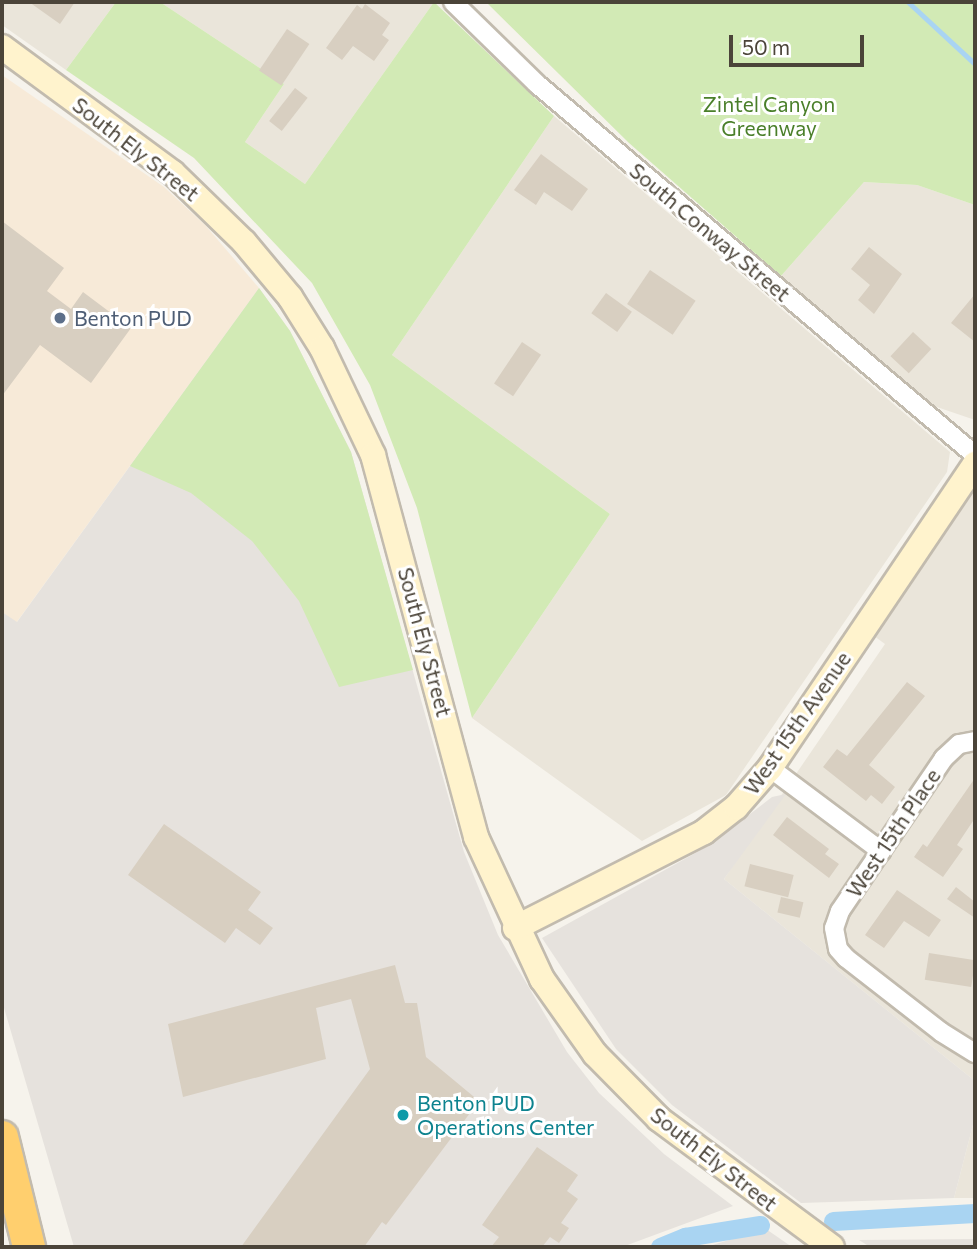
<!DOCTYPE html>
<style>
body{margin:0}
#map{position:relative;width:977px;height:1249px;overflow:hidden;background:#f6f3ec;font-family:Commissioner,sans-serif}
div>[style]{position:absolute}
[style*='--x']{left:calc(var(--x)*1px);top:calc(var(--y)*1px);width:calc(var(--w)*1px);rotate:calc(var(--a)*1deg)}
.residential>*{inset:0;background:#eae5da}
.commercial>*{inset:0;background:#f7ead8}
.industrial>*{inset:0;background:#e6e2dd}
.green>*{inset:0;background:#d2eab5}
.stream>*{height:5px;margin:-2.5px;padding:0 2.5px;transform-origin:2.5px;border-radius:2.5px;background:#a9d4f2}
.canal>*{height:19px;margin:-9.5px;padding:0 9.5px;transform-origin:9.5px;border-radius:9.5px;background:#a9d4f2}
.building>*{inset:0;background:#d8cfc1;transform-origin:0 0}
.roads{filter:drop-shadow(2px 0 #c2bbae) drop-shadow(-2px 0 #c2bbae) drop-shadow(0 2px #c2bbae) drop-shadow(0 -2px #c2bbae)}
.street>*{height:18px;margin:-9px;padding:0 9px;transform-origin:9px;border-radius:9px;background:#fff}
.secondary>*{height:24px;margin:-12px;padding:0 12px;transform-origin:12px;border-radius:12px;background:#fff3cd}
.highway>*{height:32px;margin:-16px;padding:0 16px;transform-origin:16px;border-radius:16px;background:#ffcf6e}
.dots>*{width:19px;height:19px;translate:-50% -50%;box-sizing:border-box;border:4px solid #fff;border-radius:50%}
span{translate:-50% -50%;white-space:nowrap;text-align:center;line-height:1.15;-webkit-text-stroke:6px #fff;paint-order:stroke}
.park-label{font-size:21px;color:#4a7f2a}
.street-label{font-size:21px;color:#4b4439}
.service-label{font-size:21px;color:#4e5e75}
.left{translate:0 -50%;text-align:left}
.culture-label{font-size:21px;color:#0d838f}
.frame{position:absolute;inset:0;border:4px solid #4b4439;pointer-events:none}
.scale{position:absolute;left:729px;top:35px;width:135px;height:32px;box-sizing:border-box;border:4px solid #4b4439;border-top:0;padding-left:9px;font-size:21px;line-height:24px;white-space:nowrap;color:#4b4439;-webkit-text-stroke:5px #fff;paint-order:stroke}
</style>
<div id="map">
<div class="residential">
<div style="clip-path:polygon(2px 2px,116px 2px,66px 70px,2px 25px)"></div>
<div style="clip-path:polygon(160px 2px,434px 2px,305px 184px,245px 142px,284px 84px)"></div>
<div style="clip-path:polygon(554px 116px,950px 452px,947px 472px,726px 795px,642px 841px,472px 718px,610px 514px,392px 355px)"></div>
<div style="clip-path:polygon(864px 182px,917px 185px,975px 205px,975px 420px,934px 406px,781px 276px)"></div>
<div style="clip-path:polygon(975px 488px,975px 1081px,724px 879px,885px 644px,874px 636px)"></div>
<div style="clip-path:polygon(975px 1117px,975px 1198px,954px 1198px)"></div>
</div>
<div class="commercial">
<div style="clip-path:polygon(2px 75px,164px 187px,205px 225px,259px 288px,16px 623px,2px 612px)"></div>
</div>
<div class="industrial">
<div style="clip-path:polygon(259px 288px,290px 331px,351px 452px,464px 852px,498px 935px,567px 1052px,599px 1093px,664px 1154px,733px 1206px,622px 1247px,74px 1247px,2px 1001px,2px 612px,17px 622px)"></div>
<div style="clip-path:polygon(786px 794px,724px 879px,975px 1081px,975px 1117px,954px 1198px,801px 1203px,672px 1105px,616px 1049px,542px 938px,710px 845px,772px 797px)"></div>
<div style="clip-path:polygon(766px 1229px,792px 1247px,706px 1247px)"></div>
<div style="clip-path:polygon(975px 1239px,975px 1247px,870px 1247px,859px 1240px)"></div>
</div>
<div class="green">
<div style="clip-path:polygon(116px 2px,160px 2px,284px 84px,245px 142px,305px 184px,434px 2px,554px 116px,392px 355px,610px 514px,472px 718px,417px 508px,370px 385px,312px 283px,194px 158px,66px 70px)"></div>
<div style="clip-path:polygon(486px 2px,975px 2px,975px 205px,917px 185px,864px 182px,781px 276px,629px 143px)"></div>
<div style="clip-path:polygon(259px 288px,290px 331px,351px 452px,413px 670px,339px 687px,299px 601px,252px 541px,191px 493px,130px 466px)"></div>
</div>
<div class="stream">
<div style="--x:908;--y:2;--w:91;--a:42.8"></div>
</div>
<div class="canal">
<div style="--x:833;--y:1221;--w:142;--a:-3.2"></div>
<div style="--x:660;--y:1247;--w:27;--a:-22"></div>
<div style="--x:685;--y:1237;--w:76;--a:-9.1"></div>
</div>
<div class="building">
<div style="clip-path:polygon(29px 2px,75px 2px,60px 24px)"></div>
<div style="clip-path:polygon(365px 4px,390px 23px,382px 35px,389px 40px,374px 61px,353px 46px,342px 60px,326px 48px,357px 5px,362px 9px)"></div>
<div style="left:287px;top:29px;width:27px;height:50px;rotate:34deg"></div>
<div style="left:295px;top:88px;width:16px;height:42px;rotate:38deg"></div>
<div style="clip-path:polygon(541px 154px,588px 189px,572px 211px,544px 192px,536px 205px,514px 190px)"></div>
<div style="clip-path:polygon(2px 221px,64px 268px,47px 291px,71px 309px,83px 292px,131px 328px,91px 383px,40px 345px,2px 396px)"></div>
<div style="clip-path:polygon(869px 247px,902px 274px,874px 314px,858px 300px,870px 285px,851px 269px)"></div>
<div style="left:650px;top:270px;width:55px;height:41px;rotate:34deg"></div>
<div style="left:606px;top:293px;width:32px;height:25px;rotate:36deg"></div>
<div style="clip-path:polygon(975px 294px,975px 342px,951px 323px)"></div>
<div style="left:913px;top:332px;width:25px;height:33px;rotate:43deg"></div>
<div style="left:522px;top:342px;width:23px;height:50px;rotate:34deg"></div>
<div style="clip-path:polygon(907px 682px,925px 696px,869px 765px,895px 787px,882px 804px,871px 795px,866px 801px,823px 767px,837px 749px,847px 756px)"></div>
<div style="clip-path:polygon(975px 778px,975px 818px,957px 845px,963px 849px,943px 877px,914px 857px,923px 844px,927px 847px)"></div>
<div style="clip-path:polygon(787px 817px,829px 849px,825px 854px,839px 864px,829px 878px,773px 835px)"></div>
<div style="clip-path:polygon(164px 824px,261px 892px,248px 910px,273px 928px,260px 945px,236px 928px,225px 943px,128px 875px)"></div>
<div style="left:750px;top:864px;width:45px;height:23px;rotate:14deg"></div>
<div style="clip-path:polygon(956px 887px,975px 902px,975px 918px,947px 899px)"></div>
<div style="clip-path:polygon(897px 890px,941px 920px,929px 937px,904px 921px,884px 948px,865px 935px)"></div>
<div style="left:781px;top:897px;width:23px;height:16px;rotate:13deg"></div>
<div style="left:929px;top:953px;width:47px;height:27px;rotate:9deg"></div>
<div style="clip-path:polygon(395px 965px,405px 1003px,417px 1003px,426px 1057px,479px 1101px,386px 1225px,382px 1222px,364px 1247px,241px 1247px,370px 1069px,351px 999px,316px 1008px,326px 1059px,183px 1097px,168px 1024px)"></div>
<div style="clip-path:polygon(537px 1147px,578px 1175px,567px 1191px,578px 1199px,561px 1223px,569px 1228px,559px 1243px,550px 1237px,542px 1247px,491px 1247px,499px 1237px,482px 1225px)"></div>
</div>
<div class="roads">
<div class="street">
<div style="--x:453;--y:2;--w:117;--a:44.3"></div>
<div style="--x:537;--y:84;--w:574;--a:40.27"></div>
<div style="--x:975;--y:741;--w:16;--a:169"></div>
<div style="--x:959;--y:744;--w:21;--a:137"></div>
<div style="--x:944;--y:758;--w:185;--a:124.2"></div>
<div style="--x:840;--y:911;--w:18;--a:109"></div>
<div style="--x:834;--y:928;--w:21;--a:79"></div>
<div style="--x:838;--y:949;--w:12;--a:48"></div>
<div style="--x:846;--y:958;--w:120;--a:37.9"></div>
<div style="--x:941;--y:1032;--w:40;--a:32"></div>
<div style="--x:770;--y:768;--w:139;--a:36.8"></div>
</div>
<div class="secondary">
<div style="--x:2;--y:47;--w:212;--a:36.4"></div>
<div style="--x:173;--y:173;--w:99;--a:44.2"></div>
<div style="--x:244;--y:242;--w:72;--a:50.1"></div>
<div style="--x:290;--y:297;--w:60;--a:57.9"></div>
<div style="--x:322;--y:348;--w:119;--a:64.5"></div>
<div style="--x:373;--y:455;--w:396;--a:74.9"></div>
<div style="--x:476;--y:837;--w:157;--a:65.1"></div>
<div style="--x:542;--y:979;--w:92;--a:54.8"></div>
<div style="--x:595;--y:1054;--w:91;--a:45.4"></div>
<div style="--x:659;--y:1119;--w:215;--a:36.5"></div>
<div style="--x:515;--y:928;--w:212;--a:-26.9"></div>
<div style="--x:704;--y:832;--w:41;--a:-38"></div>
<div style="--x:736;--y:807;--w:52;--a:-48.9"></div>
<div style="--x:770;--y:768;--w:367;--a:-56"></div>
</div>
<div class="highway">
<div style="--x:2;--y:1137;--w:113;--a:76.2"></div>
</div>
</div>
<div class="dots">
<div style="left:60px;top:318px;background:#5c6f8a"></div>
<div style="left:403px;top:1115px;background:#0f9aa8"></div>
</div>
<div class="park-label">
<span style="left:769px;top:116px">Zintel Canyon<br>Greenway</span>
</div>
<div class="street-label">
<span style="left:136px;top:149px;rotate:38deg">South Ely Street</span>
<span style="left:710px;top:232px;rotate:40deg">South Conway Street</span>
<span style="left:425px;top:642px;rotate:75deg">South Ely Street</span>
<span style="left:797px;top:723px;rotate:-55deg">West 15th Avenue</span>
<span style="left:893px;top:833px;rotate:-56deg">West 15th Place</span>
<span style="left:714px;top:1159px;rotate:38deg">South Ely Street</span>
</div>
<div class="service-label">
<span class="left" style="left:74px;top:318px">Benton PUD</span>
</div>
<div class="culture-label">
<span class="left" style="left:417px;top:1115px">Benton PUD<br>Operations Center</span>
</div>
<div class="frame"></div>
<div class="scale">50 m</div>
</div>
